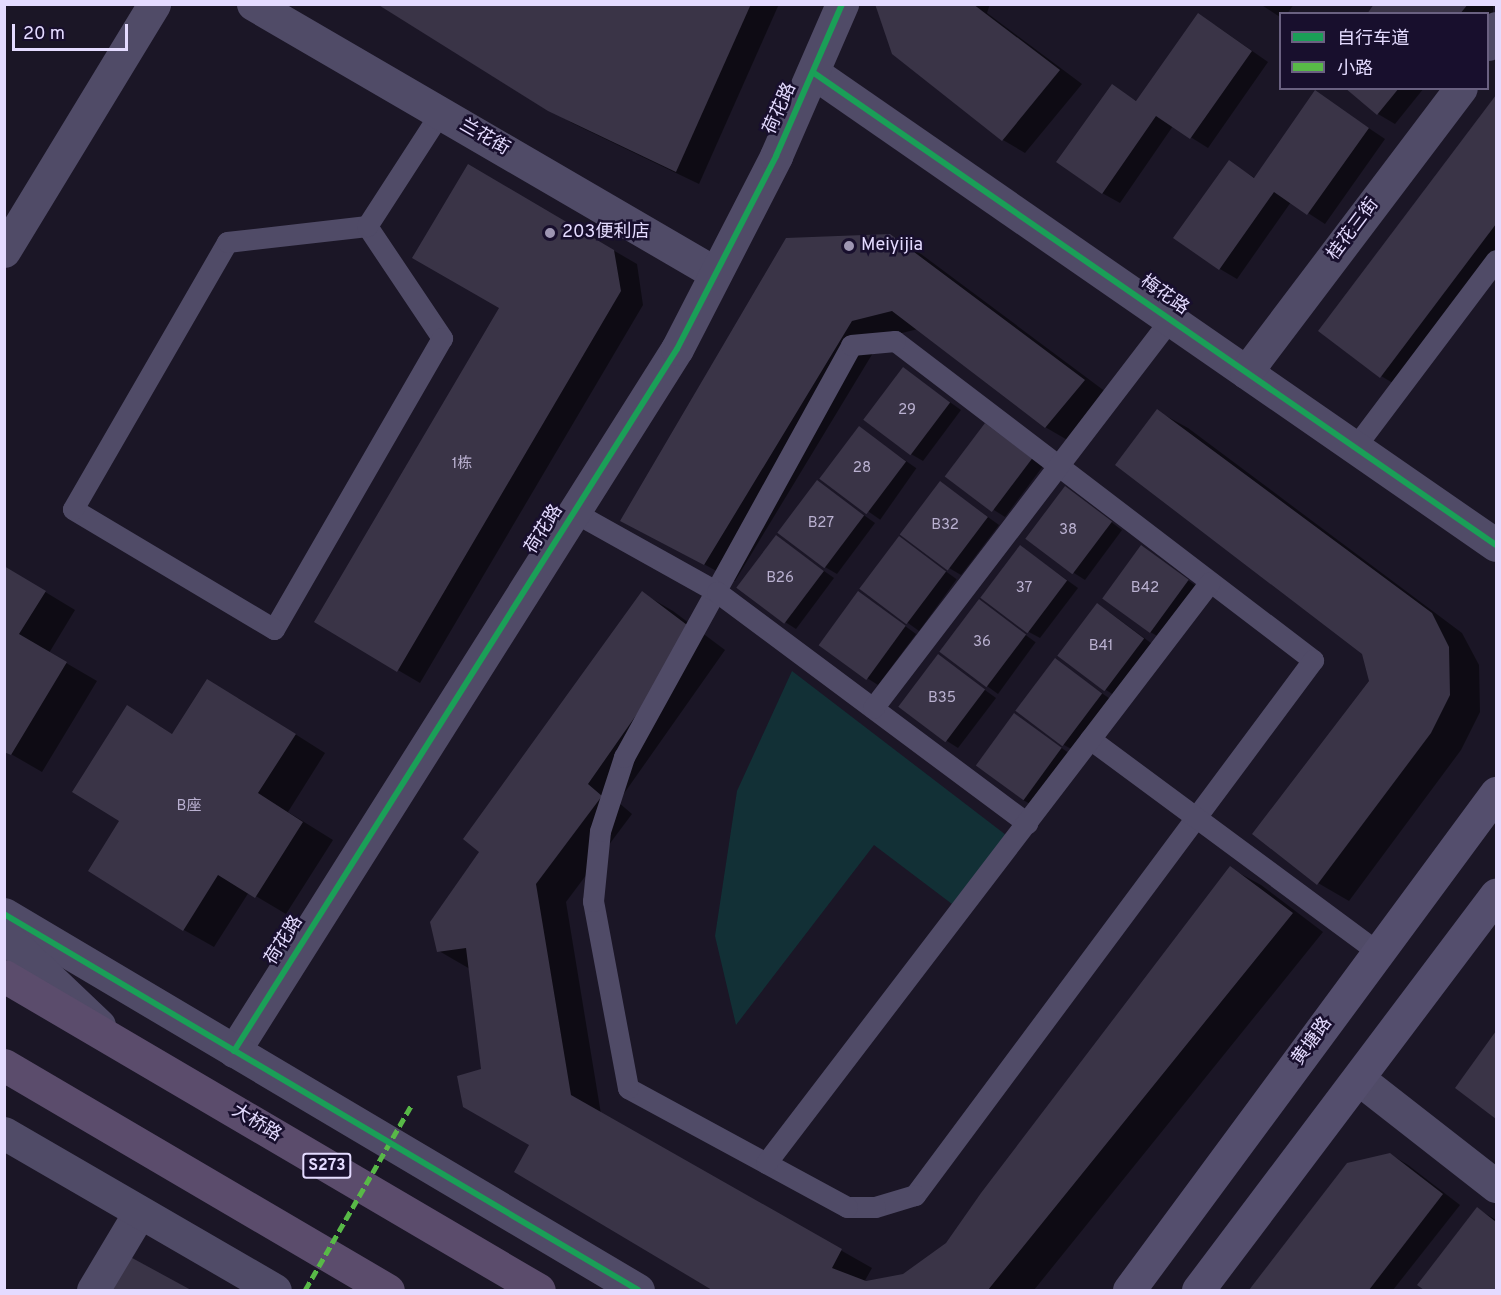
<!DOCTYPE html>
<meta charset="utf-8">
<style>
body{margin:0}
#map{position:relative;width:1501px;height:1295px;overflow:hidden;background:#1b1626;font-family:Overpass,"Noto Sans SC",sans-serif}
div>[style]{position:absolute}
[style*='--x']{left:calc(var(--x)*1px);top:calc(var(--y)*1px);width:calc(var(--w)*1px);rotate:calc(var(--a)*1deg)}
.green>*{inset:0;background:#123036}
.shadow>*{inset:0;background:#0007;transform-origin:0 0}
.building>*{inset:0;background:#3a3447;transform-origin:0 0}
.service>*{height:21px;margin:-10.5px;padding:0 10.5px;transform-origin:10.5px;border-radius:10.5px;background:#504b67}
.minor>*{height:33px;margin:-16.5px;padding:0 16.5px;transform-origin:16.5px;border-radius:16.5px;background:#504b67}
.tertiary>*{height:33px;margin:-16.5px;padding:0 16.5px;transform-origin:16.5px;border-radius:16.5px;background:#504b67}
.secondary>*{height:33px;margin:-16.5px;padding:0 16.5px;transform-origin:16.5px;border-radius:16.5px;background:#544e6d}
.primary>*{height:33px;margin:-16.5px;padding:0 16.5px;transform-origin:16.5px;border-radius:16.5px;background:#5b4c6c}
.quiet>*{height:4.5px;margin-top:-2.25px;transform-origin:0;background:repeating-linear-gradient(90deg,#58b947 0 9px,transparent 0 13.5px)}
.cycleway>*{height:6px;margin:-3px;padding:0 3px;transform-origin:3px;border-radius:3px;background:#1a9f57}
.dots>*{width:16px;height:16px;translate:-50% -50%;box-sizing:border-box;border:3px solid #180f2d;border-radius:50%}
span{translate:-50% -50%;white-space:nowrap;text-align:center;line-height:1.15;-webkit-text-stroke:5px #180f2d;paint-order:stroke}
.number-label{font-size:15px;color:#bab1d1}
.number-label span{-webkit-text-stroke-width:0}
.shield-label span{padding:2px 4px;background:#180f2d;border:2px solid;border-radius:4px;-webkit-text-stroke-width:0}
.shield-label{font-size:16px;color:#e4dbff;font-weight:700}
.street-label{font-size:18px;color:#e4dbff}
.poi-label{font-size:18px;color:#e4dbff}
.left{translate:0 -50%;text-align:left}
.frame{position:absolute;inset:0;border:6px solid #e4dbff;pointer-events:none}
.legend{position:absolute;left:1279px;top:12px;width:210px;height:78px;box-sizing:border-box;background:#180f2d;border:2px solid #6a6181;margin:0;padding:8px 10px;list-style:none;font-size:18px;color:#e4dbff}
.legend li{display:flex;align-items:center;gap:12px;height:30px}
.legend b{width:30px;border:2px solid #6a6181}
.scale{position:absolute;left:12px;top:24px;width:116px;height:27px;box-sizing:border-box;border:3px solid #e4dbff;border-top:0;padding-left:8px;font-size:18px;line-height:21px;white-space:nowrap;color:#e4dbff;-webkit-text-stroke:4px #180f2d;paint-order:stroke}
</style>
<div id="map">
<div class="green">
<div style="clip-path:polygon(792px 671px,1006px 835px,952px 904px,874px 845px,736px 1025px,715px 936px,737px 791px)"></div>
</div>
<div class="shadow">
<div style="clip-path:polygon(380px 4px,779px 4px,699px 184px,572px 123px)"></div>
<div style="clip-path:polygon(877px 4px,990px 4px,987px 13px,1082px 84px,1025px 153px,1003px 140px,893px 53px)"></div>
<div style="clip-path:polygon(1260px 4px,1294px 4px,1287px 14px,1280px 14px,1280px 17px)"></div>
<div style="left:1376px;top:4px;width:117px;height:12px"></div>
<div style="clip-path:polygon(1215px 25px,1268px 62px,1208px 148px,1173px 126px,1120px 203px,1102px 193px,1112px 86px,1138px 102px)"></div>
<div style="clip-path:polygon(1347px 88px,1424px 88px,1395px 124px,1378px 114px)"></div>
<div style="clip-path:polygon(1315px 92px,1385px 139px,1325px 224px,1291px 202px,1237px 279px,1220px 269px,1229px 162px,1255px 178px)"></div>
<div style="clip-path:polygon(1496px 98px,1496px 266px,1403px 389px,1381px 376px,1320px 331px)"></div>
<div style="clip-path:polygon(468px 166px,637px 264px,643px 305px,420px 683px,316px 622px,501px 308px)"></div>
<div style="clip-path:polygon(890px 236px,921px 254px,1114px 398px,1076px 445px,1045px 427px,918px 329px,882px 338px,735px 581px,622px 520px)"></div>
<div style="clip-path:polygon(903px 369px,961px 410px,923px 461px,911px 454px)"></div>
<div style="clip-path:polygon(1157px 411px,1188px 428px,1462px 633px,1479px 665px,1480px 712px,1461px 750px,1349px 901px,1318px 883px,1254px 834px,1371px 681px,1364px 653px)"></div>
<div style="clip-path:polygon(986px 425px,1043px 466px,1005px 517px,994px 510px)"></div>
<div style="left:859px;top:428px;width:70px;height:63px;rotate:35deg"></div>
<div style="clip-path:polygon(817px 482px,875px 523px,837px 574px,825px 567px)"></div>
<div style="clip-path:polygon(941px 483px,999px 525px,961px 575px,949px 568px)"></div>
<div style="clip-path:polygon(1065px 488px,1122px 530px,1085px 580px,1074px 573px)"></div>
<div style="clip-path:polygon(776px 537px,834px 578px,796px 629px,785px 622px)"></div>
<div style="left:900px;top:538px;width:70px;height:64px;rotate:36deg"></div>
<div style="clip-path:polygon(1021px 547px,1078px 588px,1040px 638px,1029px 632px)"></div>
<div style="clip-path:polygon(1141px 547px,1199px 588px,1161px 638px,1150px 632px)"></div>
<div style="clip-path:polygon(4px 567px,75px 610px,49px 653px,97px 681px,42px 772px,4px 750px)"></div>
<div style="clip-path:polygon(642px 593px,673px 611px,725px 650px,618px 802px,632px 814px,566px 902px,601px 1114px,872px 1268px,863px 1284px,904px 1275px,948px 1244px,1230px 868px,1261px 885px,1323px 932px,1034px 1290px,715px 1290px,516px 1172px,531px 1144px,483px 1070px,470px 969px,439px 951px,481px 852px)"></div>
<div style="clip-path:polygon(870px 600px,916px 634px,878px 685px,867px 678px)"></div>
<div style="left:979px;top:601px;width:70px;height:64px;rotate:36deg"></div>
<div style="clip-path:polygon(1109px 612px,1155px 646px,1117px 697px,1106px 690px)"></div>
<div style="clip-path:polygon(938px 656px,996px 698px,958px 748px,947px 741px)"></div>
<div style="clip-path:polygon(1055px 660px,1113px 701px,1075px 751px,1064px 745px)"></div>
<div style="clip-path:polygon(238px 698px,325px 753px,288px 812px,333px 840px,286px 914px,249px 892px,214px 947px,184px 930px,121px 821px,158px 725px,173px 735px)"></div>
<div style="clip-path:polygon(1015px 715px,1073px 756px,1034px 806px,1023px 800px)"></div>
<div style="clip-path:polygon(1496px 1034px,1496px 1117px,1457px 1088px)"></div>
<div style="clip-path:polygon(1390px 1154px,1408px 1165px,1460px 1205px,1393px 1290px,1252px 1290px)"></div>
<div style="clip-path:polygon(1478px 1209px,1496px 1220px,1496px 1290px,1426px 1290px,1419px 1285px)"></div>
<div style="clip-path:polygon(123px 1255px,188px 1290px,103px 1290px)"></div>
</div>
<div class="building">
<div style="clip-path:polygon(377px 4px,751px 4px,676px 172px,548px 111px)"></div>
<div style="clip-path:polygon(875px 4px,973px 4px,1060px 70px,1002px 141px,892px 54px)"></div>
<div style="clip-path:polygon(1374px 4px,1468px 4px,1460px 14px,1367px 14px)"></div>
<div style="clip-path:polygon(1198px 13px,1252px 51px,1190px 139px,1156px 116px,1102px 194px,1056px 162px,1112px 84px,1136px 101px)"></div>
<div style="clip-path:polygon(1345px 88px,1399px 88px,1377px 115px)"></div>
<div style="clip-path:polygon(1315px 90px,1369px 128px,1307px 215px,1274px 192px,1219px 270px,1173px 238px,1229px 160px,1254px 178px)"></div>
<div style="clip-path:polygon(1496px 95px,1496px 224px,1380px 378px,1318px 331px)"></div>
<div style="clip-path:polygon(468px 164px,614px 250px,621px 291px,397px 672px,314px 622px,499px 308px,412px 258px)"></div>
<div style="clip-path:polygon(890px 234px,1085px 380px,1045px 428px,892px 311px,852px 321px,704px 565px,620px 521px,786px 238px)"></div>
<div style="left:903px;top:367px;width:59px;height:66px;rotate:37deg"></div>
<div style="clip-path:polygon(1157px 409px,1432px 613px,1449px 647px,1450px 695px,1431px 733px,1317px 885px,1252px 834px,1369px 681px,1362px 654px,1115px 465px)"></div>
<div style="left:985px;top:423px;width:59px;height:67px;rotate:37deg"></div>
<div style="left:859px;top:426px;width:59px;height:66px;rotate:37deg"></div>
<div style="left:817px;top:480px;width:59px;height:66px;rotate:37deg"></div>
<div style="left:940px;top:481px;width:60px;height:67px;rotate:37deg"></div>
<div style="left:1065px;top:486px;width:59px;height:66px;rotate:37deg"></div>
<div style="left:776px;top:535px;width:60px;height:66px;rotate:37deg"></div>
<div style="left:899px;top:536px;width:59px;height:66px;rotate:37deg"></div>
<div style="left:1020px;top:545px;width:59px;height:66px;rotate:37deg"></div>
<div style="left:1141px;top:545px;width:59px;height:66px;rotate:36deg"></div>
<div style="clip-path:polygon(4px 566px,46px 591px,19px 634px,67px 662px,11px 755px,4px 752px)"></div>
<div style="clip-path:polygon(642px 591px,695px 631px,588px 784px,602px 796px,536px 884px,571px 1095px,842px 1249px,832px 1268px,866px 1281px,903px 1274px,946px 1243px,981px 1193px,1230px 866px,1293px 913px,988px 1290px,712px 1290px,514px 1172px,529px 1145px,463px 1107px,457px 1076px,481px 1069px,466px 948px,437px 952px,430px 922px,479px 852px,463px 839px)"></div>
<div style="left:858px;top:591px;width:59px;height:67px;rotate:36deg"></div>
<div style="left:979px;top:599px;width:59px;height:66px;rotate:37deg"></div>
<div style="left:1097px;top:603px;width:59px;height:66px;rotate:37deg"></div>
<div style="left:938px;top:654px;width:59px;height:66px;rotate:37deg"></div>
<div style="left:1055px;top:658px;width:59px;height:66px;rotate:37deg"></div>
<div style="clip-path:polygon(207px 679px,296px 734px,258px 793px,303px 822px,255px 898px,218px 875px,183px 931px,88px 871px,119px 821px,72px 792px,127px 705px,172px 734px)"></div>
<div style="left:1014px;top:713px;width:59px;height:65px;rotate:36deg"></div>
<div style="clip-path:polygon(1496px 1031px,1496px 1119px,1455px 1088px)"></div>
<div style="clip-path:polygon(1390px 1153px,1443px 1194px,1369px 1290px,1249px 1290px,1347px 1163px)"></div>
<div style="clip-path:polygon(1477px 1207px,1496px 1222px,1496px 1290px,1424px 1290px,1417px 1285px)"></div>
<div style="clip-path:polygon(123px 1253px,191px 1290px,102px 1290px)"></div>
</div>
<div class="service">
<div style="--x:367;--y:226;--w:135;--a:56.2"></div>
<div style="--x:442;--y:338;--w:336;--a:120"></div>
<div style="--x:274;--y:629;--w:234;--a:-149.2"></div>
<div style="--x:73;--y:509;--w:308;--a:-60"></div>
<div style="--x:227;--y:242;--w:141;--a:-6.5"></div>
<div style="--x:367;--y:226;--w:135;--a:-57.1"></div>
<div style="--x:895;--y:341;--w:526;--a:37.35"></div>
<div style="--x:1313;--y:660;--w:667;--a:126.65"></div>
<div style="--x:915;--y:1195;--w:42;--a:163.3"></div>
<div style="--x:875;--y:1207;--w:28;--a:180"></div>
<div style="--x:847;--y:1207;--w:249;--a:-151.5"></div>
<div style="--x:628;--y:1088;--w:190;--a:-100.6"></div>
<div style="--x:593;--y:901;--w:70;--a:-84.3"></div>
<div style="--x:600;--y:831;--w:78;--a:-72"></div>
<div style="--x:624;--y:757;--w:470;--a:-61.1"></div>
<div style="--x:851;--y:345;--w:44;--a:-5.2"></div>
<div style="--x:1355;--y:447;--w:234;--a:-53"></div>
<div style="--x:574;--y:512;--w:164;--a:29.2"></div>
<div style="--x:717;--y:592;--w:387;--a:36.7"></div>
<div style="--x:873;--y:708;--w:489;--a:-52.6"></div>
<div style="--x:1090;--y:739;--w:360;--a:36.5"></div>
<div style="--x:766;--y:1163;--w:731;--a:-52.61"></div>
</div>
<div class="minor">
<div style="--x:253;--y:4;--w:535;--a:30.21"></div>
<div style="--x:1488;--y:44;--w:18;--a:-63"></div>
<div style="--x:814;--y:73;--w:829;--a:34.69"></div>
<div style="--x:4;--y:251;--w:289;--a:-58.7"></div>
<div style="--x:1246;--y:372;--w:356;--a:-52.9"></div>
<div style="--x:234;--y:1051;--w:830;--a:-57.75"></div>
<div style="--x:677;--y:349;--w:217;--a:-62.8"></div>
<div style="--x:776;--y:156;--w:166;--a:-66.5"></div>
<div style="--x:1359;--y:1079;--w:174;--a:38"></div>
<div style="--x:93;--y:1290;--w:90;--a:-59.1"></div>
</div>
<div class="tertiary">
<div style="--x:4;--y:914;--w:737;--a:30.67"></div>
<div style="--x:4;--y:935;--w:131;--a:43.5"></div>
<div style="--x:4;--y:1133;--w:313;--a:30.1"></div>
</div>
<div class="secondary">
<div style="--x:1129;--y:1290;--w:618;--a:-53.56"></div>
<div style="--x:1198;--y:1290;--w:495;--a:-53"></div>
</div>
<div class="primary">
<div style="--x:4;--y:976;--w:620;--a:30.41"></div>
<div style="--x:4;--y:1065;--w:445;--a:30.4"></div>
</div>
<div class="quiet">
<div style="--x:305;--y:1290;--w:215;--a:-60.1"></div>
</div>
<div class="cycleway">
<div style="--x:814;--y:73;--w:829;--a:34.69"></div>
<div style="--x:4;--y:914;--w:737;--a:30.67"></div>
<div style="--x:234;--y:1051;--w:830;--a:-57.75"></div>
<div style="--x:677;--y:349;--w:217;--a:-62.8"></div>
<div style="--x:776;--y:156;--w:166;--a:-66.5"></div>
</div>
<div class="dots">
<div style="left:550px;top:233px;background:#9e96b3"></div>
<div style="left:849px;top:246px;background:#9e96b3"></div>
</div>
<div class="number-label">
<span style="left:907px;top:411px">29</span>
<span style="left:462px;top:465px">1栋</span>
<span style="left:862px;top:469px">28</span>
<span style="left:821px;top:524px">B27</span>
<span style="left:945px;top:526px">B32</span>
<span style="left:1068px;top:531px">38</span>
<span style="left:780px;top:579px">B26</span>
<span style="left:1024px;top:589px">37</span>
<span style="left:1145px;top:589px">B42</span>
<span style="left:982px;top:643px">36</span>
<span style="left:1101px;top:647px">B41</span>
<span style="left:942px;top:699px">B35</span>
<span style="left:189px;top:807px">B座</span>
</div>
<div class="shield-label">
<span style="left:327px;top:1166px">S273</span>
</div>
<div class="street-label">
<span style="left:781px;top:109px;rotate:-66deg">荷花路</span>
<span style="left:484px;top:138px;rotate:30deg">兰花街</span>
<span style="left:1354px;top:230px;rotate:-53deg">桂花三街</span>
<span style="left:1164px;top:296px;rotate:35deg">梅花路</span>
<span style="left:545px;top:530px;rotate:-58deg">荷花路</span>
<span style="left:285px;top:941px;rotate:-58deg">荷花路</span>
<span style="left:1313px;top:1042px;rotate:-54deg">黄塘路</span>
<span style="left:256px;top:1124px;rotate:31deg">大桥路</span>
</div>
<div class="poi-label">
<span class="left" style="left:562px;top:233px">203便利店</span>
<span class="left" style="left:861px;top:246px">Meiyijia</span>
</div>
<div class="frame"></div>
<ul class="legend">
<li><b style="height:8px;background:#1a9f57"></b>自行车道</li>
<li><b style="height:8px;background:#58b947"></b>小路</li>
</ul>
<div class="scale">20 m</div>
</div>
